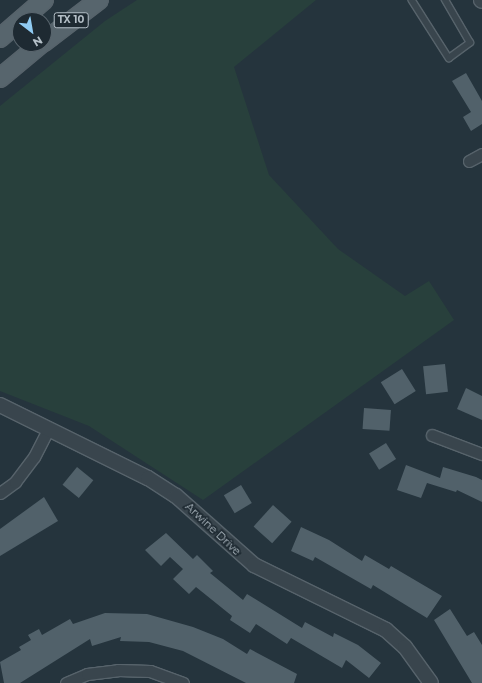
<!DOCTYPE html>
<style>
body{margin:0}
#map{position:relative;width:482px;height:683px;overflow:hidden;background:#25343d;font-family:Montserrat,sans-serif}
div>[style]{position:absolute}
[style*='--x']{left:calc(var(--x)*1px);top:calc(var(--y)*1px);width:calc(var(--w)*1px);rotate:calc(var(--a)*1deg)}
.green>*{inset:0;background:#28403c}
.building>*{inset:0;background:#51616a;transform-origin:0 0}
.roads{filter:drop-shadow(1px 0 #57636b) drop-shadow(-1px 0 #57636b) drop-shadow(0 1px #57636b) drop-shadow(0 -1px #57636b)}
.service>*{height:5.5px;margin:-2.75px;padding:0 2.75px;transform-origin:2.75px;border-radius:2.75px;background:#39454d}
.minor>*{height:11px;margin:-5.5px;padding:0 5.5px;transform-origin:5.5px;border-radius:5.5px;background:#39454d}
.tertiary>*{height:14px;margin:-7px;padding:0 7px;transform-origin:7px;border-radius:7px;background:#39454d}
.primary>*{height:18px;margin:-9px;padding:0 9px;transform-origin:9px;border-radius:9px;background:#57656d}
span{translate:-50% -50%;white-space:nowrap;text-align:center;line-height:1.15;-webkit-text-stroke:3.5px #1e2a32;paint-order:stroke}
.shield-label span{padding:1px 3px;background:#1e2a32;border:1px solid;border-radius:3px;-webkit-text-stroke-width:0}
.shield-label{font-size:10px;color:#b5c0c8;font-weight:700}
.street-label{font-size:11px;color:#b5c0c8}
.north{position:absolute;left:12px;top:12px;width:40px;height:40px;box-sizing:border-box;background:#1e2a32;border:1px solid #5a666e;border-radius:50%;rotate:149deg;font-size:11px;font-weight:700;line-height:16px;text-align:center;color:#b5c0c8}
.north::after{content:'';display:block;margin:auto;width:14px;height:18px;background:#90cbf2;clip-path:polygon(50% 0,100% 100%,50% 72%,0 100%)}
</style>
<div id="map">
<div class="green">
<div style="clip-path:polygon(137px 0,316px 0,234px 67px,269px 175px,338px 249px,405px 296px,429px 281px,454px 320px,203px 500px,89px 426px,0 391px,0 106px,105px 21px)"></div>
</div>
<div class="building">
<div style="clip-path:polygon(466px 73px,482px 101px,482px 124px,471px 131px,463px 117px,471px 112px,452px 81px)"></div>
<div style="left:445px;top:364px;width:28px;height:22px;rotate:84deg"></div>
<div style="left:402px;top:369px;width:26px;height:25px;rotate:58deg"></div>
<div style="clip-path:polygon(466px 388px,482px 396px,482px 420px,457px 409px)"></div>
<div style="left:364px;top:408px;width:27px;height:21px;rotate:4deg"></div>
<div style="left:386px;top:443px;width:19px;height:20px;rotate:58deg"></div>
<div style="clip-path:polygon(406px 465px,440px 478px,443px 467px,476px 477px,482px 480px,482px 502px,457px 490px,456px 492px,427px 483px,421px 498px,397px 490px)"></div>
<div style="left:77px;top:467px;width:21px;height:23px;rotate:39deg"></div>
<div style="left:241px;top:485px;width:21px;height:20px;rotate:59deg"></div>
<div style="clip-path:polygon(44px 497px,58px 521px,0 556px,0 529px)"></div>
<div style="left:273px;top:505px;width:25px;height:29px;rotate:42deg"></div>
<div style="clip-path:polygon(301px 527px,329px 540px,362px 561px,365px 555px,389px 569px,391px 566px,442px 596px,427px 618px,373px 585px,371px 589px,315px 557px,313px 561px,291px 551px)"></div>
<div style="clip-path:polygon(166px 533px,193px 559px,197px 555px,213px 571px,210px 573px,243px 600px,247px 594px,302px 628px,305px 622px,333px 637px,334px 633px,358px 645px,381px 663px,369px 678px,346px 660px,342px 668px,291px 638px,287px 644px,256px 624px,250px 633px,230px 620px,232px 616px,196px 587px,189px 594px,173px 579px,183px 569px,170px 557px,161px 566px,145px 550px)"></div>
<div style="clip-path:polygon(450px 609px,467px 636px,474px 632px,482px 645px,482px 683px,472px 683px,434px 620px)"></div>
<div style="clip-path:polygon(105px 613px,147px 614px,193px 627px,223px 639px,247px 654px,250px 649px,297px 674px,294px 683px,246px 683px,183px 651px,149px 642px,120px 641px,121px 637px,92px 646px,90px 639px,20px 683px,4px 683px,0 662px,21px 650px,19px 647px,31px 640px,28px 635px,39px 629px,42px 635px,70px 619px,73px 624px)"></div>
</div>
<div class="roads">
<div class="service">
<div style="--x:412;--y:0;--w:69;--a:57.5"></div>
<div style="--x:449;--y:58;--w:26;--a:-36"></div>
<div style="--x:470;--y:43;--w:50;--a:-120.2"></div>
</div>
<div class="minor">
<div style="--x:469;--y:161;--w:15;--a:-28"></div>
<div style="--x:432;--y:435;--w:53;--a:20.8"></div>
<div style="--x:0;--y:493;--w:19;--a:-36"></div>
<div style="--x:15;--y:482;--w:31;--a:-53"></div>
<div style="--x:34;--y:457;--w:31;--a:-63"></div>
<div style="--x:66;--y:683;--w:23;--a:-23"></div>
<div style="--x:87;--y:674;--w:31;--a:-7"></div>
<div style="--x:118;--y:670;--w:32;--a:2"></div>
<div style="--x:150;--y:671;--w:35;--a:20"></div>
</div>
<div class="tertiary">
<div style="--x:481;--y:0;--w:1;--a:45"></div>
<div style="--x:0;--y:405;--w:165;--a:26.3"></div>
<div style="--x:148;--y:478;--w:33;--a:33"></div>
<div style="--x:176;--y:496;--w:104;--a:41.5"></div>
<div style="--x:254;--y:565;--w:147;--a:26.2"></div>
<div style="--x:386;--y:630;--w:25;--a:42"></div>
<div style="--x:405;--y:647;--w:44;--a:54.2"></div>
</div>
<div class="primary">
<div style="--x:0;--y:38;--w:58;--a:-40.8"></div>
<div style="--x:44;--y:42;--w:69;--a:-37.4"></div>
<div style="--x:0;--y:78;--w:53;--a:-39.7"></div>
</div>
</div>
<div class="shield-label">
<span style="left:71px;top:20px">TX 10</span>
</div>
<div class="street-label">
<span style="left:213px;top:529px;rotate:43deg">Arwine Drive</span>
</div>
<div class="north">N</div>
</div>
